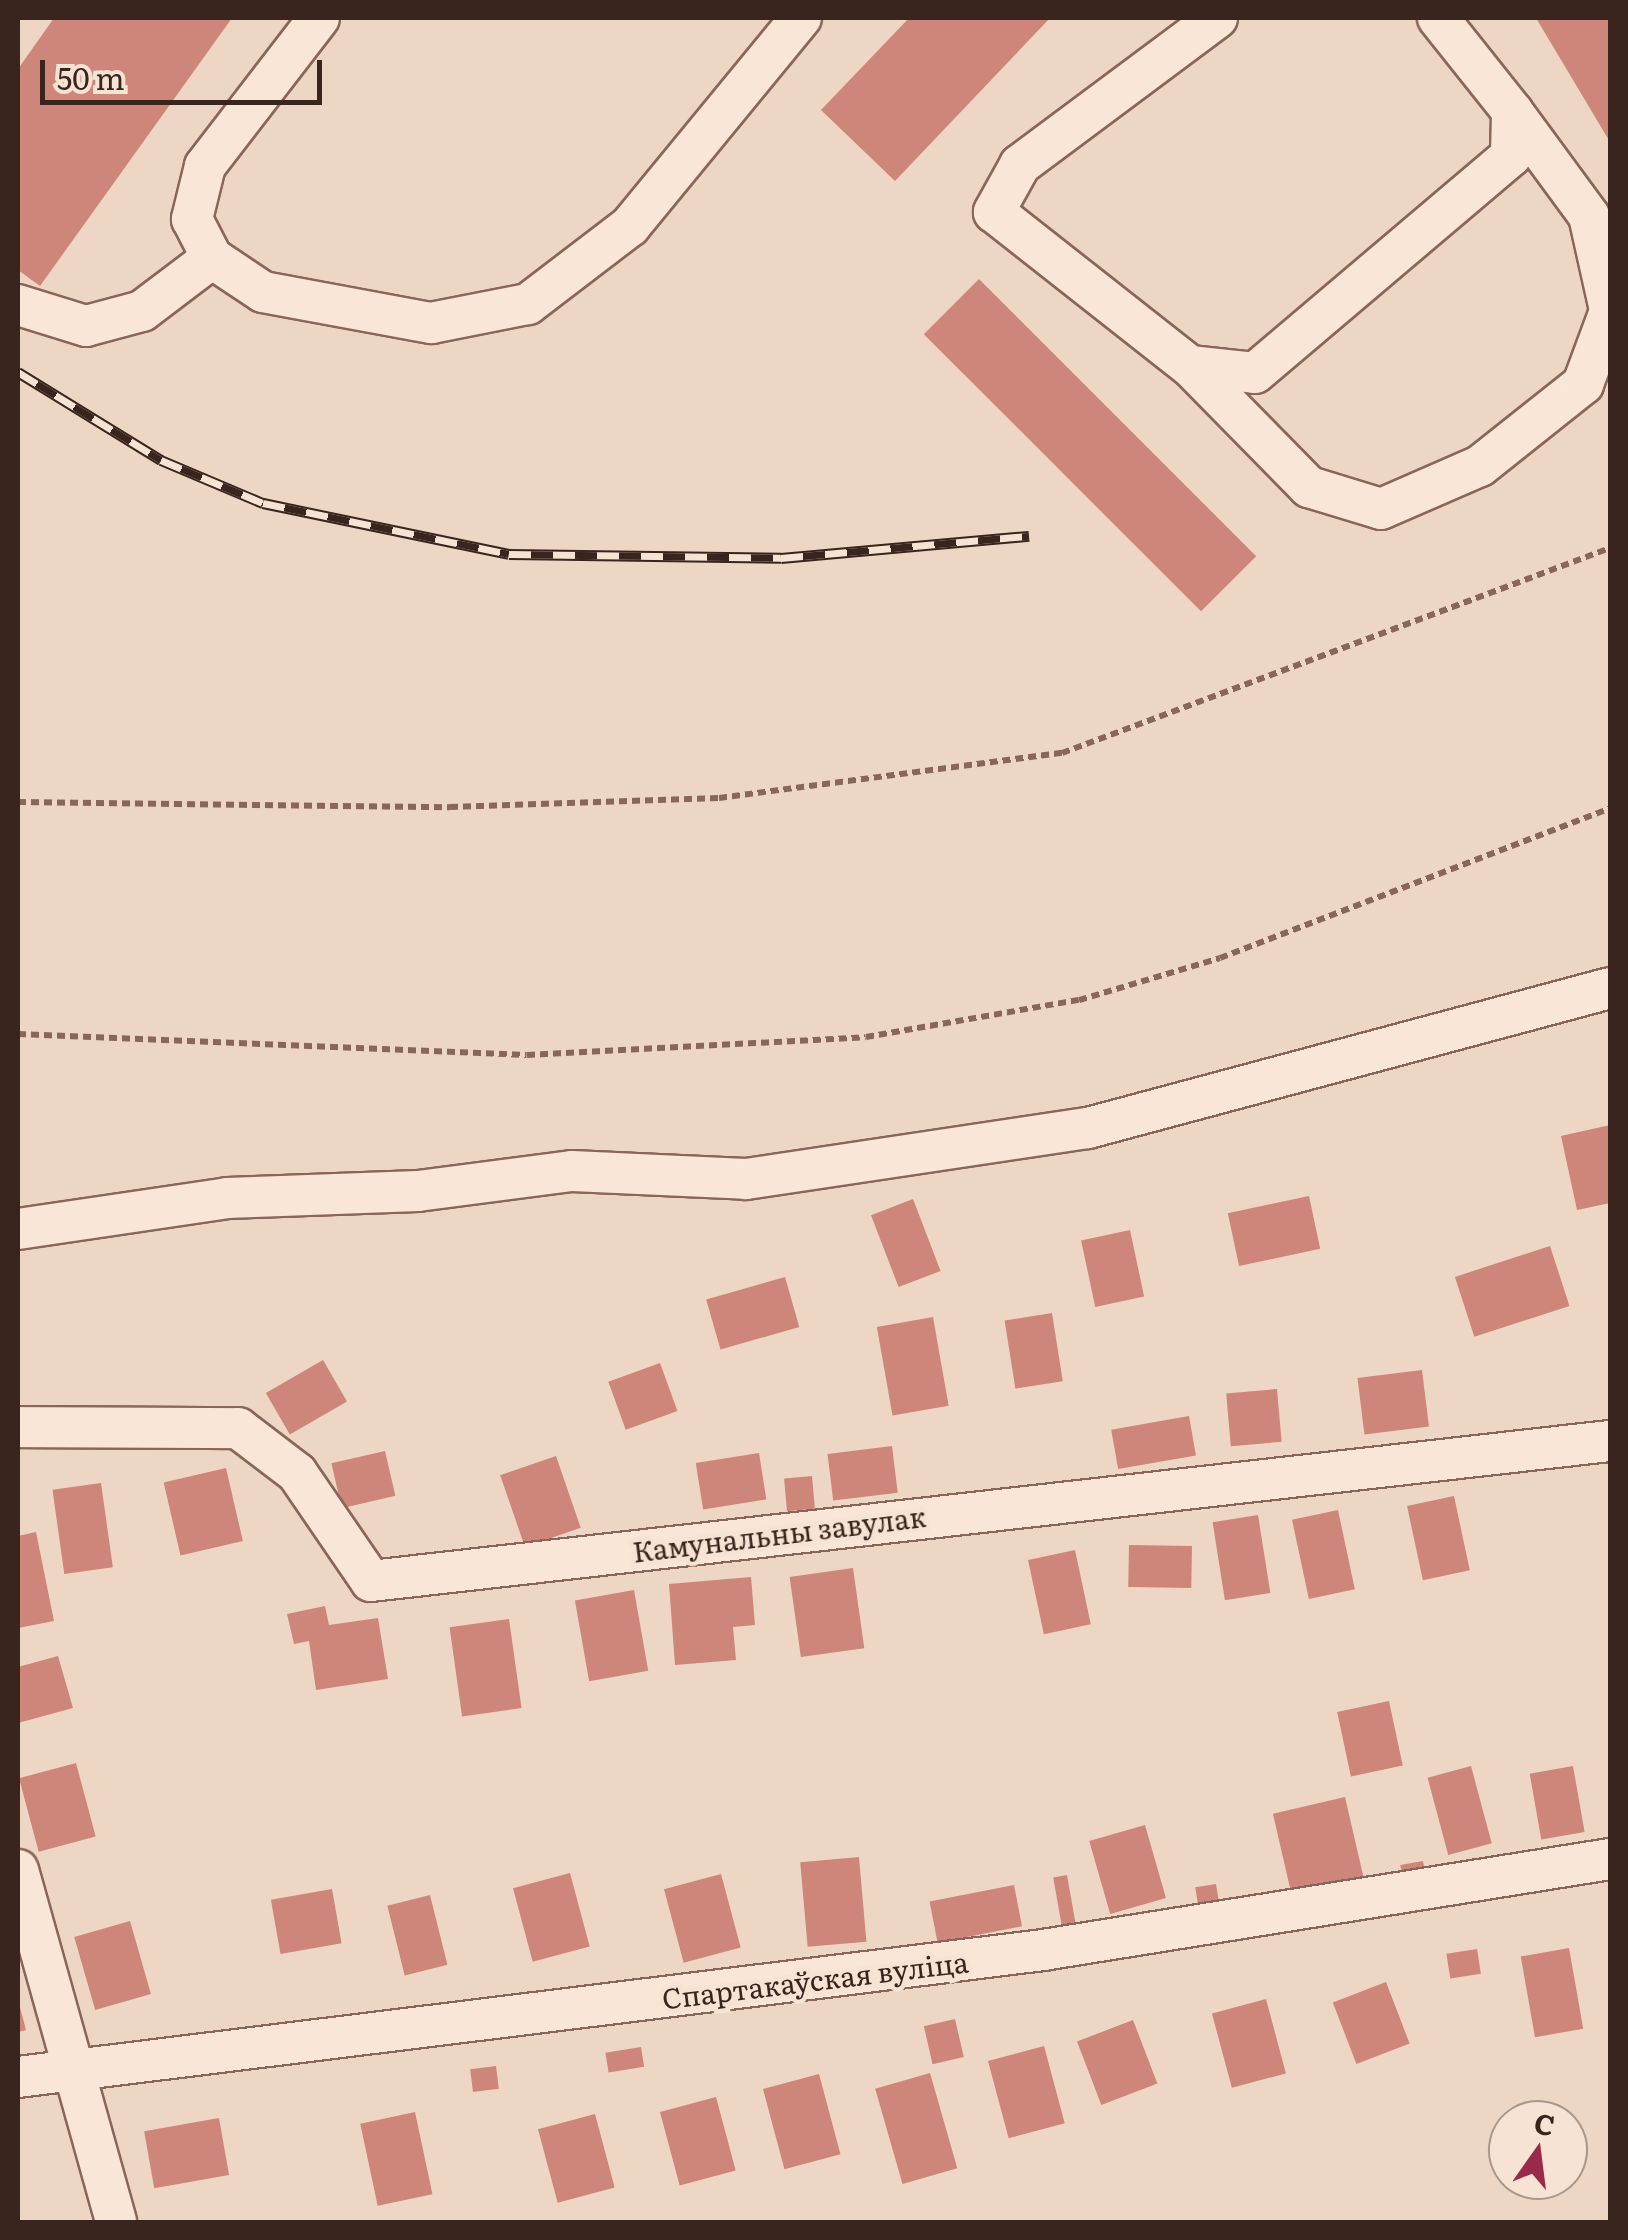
<!DOCTYPE html>
<meta charset="utf-8">
<style>
body{margin:0}
#map{position:relative;width:1628px;height:2240px;overflow:hidden;background:#eed6c4;font-family:Literata,serif}
div>[style]{position:absolute}
[style*='--x']{left:calc(var(--x)*1px);top:calc(var(--y)*1px);width:calc(var(--w)*1px);rotate:calc(var(--a)*1deg)}
.building>*{inset:0;background:#cd8679;transform-origin:0 0}
.path>*{height:6px;margin-top:-3px;transform-origin:0;background:repeating-linear-gradient(90deg,#89665a 0 8px,transparent 0 13px)}
.roads{filter:drop-shadow(2px 0 #89665a) drop-shadow(-2px 0 #89665a) drop-shadow(0 2px #89665a) drop-shadow(0 -2px #89665a)}
.minor>*{height:40px;margin:-20px;padding:0 20px;transform-origin:20px;border-radius:20px;background:#f9e6d7}
.rail>*{height:11px;margin-top:-5.5px;transform-origin:0;background:repeating-linear-gradient(90deg,#f6e3d4 0 22px,#39241e 0 44px);box-sizing:border-box;border-block:2px solid #39241e}
span{translate:-50% -50%;white-space:nowrap;text-align:center;line-height:1.15;-webkit-text-stroke:9px #f6e3d4;paint-order:stroke}
.street-label{font-size:28px;color:#39241e}
.frame{position:absolute;inset:0;border:20px solid #39241e;pointer-events:none}
.north{position:absolute;left:1488px;top:2100px;width:100px;height:100px;box-sizing:border-box;background:#f6e3d4;border:2px solid #aa978b;border-radius:50%;rotate:14deg;font-size:28px;font-weight:700;line-height:40px;text-align:center;color:#39241e}
.north::after{content:'';display:block;margin:auto;width:35px;height:45px;background:#992a49;clip-path:polygon(50% 0,100% 100%,50% 72%,0 100%)}
.scale{position:absolute;left:40px;top:60px;width:282px;height:45px;box-sizing:border-box;border:5px solid #39241e;border-top:0;padding-left:12px;font-size:30px;line-height:35px;white-space:nowrap;color:#39241e;-webkit-text-stroke:8px #f6e3d4;paint-order:stroke}
</style>
<div id="map">
<div class="building">
<div style="clip-path:polygon(54px 18px,232px 18px,40px 286px,18px 270px,18px 69px)"></div>
<div style="clip-path:polygon(909px 18px,1050px 18px,895px 181px,821px 110px)"></div>
<div style="clip-path:polygon(1536px 18px,1610px 18px,1610px 142px)"></div>
<div style="left:979px;top:279px;width:392px;height:78px;rotate:45deg"></div>
<div style="clip-path:polygon(1610px 1125px,1610px 1203px,1577px 1210px,1561px 1136px)"></div>
<div style="left:1309px;top:1196px;width:54px;height:83px;rotate:78deg"></div>
<div style="left:913px;top:1199px;width:77px;height:45px;rotate:69deg"></div>
<div style="left:1130px;top:1230px;width:68px;height:50px;rotate:78deg"></div>
<div style="left:1550px;top:1246px;width:63px;height:100px;rotate:72deg"></div>
<div style="left:785px;top:1277px;width:52px;height:82px;rotate:74deg"></div>
<div style="left:1052px;top:1313px;width:69px;height:48px;rotate:81deg"></div>
<div style="left:933px;top:1317px;width:90px;height:57px;rotate:80deg"></div>
<div style="left:323px;top:1360px;width:48px;height:66px;rotate:60deg"></div>
<div style="left:660px;top:1363px;width:51px;height:55px;rotate:70deg"></div>
<div style="left:1422px;top:1370px;width:57px;height:65px;rotate:83deg"></div>
<div style="left:1277px;top:1389px;width:53px;height:51px;rotate:85deg"></div>
<div style="left:1189px;top:1416px;width:40px;height:79px;rotate:80deg"></div>
<div style="left:892px;top:1446px;width:47px;height:65px;rotate:83deg"></div>
<div style="left:385px;top:1451px;width:46px;height:55px;rotate:77deg"></div>
<div style="left:759px;top:1453px;width:47px;height:64px;rotate:81deg"></div>
<div style="left:556px;top:1456px;width:76px;height:59px;rotate:71deg"></div>
<div style="left:226px;top:1468px;width:75px;height:64px;rotate:77deg"></div>
<div style="left:812px;top:1476px;width:33px;height:28px;rotate:85deg"></div>
<div style="left:101px;top:1483px;width:85px;height:49px;rotate:82deg"></div>
<div style="left:1454px;top:1496px;width:76px;height:48px;rotate:78deg"></div>
<div style="left:1338px;top:1510px;width:81px;height:47px;rotate:78deg"></div>
<div style="left:1258px;top:1515px;width:79px;height:46px;rotate:81deg"></div>
<div style="clip-path:polygon(36px 1532px,54px 1621px,18px 1628px,18px 1536px)"></div>
<div style="left:1129px;top:1545px;width:63px;height:42px;rotate:1deg"></div>
<div style="left:1075px;top:1550px;width:76px;height:48px;rotate:78deg"></div>
<div style="left:853px;top:1568px;width:81px;height:64px;rotate:82deg"></div>
<div style="clip-path:polygon(751px 1577px,755px 1625px,733px 1627px,736px 1660px,675px 1665px,669px 1584px)"></div>
<div style="left:634px;top:1590px;width:82px;height:60px;rotate:80deg"></div>
<div style="clip-path:polygon(325px 1606px,329px 1625px,378px 1618px,388px 1679px,316px 1690px,309px 1641px,294px 1644px,287px 1614px)"></div>
<div style="left:509px;top:1619px;width:90px;height:60px;rotate:82deg"></div>
<div style="clip-path:polygon(58px 1656px,73px 1708px,18px 1723px,18px 1667px)"></div>
<div style="left:1389px;top:1701px;width:66px;height:53px;rotate:78deg"></div>
<div style="left:76px;top:1763px;width:76px;height:59px;rotate:75deg"></div>
<div style="left:1471px;top:1766px;width:80px;height:45px;rotate:75deg"></div>
<div style="left:1573px;top:1766px;width:67px;height:44px;rotate:80deg"></div>
<div style="left:1345px;top:1797px;width:87px;height:74px;rotate:77deg"></div>
<div style="left:1145px;top:1825px;width:76px;height:58px;rotate:74deg"></div>
<div style="left:859px;top:1857px;width:85px;height:59px;rotate:85deg"></div>
<div style="left:1423px;top:1861px;width:22px;height:23px;rotate:80deg"></div>
<div style="left:570px;top:1873px;width:76px;height:59px;rotate:75deg"></div>
<div style="left:721px;top:1874px;width:76px;height:59px;rotate:75deg"></div>
<div style="left:1067px;top:1875px;width:61px;height:14px;rotate:80deg"></div>
<div style="left:1216px;top:1884px;width:30px;height:21px;rotate:81deg"></div>
<div style="left:1014px;top:1885px;width:42px;height:86px;rotate:79deg"></div>
<div style="left:332px;top:1889px;width:55px;height:62px;rotate:80deg"></div>
<div style="left:430px;top:1895px;width:72px;height:44px;rotate:76deg"></div>
<div style="left:130px;top:1921px;width:76px;height:58px;rotate:74deg"></div>
<div style="left:1569px;top:1948px;width:82px;height:49px;rotate:80deg"></div>
<div style="left:1477px;top:1949px;width:25px;height:31px;rotate:81deg"></div>
<div style="left:1386px;top:1982px;width:66px;height:57px;rotate:69deg"></div>
<div style="left:1266px;top:1999px;width:77px;height:56px;rotate:75deg"></div>
<div style="clip-path:polygon(18px 2000px,26px 2030px,18px 2032px)"></div>
<div style="left:955px;top:2019px;width:39px;height:32px;rotate:77deg"></div>
<div style="left:1133px;top:2020px;width:68px;height:60px;rotate:69deg"></div>
<div style="left:1044px;top:2046px;width:80px;height:58px;rotate:75deg"></div>
<div style="left:641px;top:2047px;width:20px;height:36px;rotate:81deg"></div>
<div style="left:496px;top:2066px;width:23px;height:26px;rotate:83deg"></div>
<div style="left:930px;top:2073px;width:99px;height:57px;rotate:74deg"></div>
<div style="left:819px;top:2074px;width:83px;height:58px;rotate:75deg"></div>
<div style="left:716px;top:2097px;width:76px;height:58px;rotate:75deg"></div>
<div style="left:415px;top:2112px;width:84px;height:56px;rotate:78deg"></div>
<div style="left:595px;top:2114px;width:76px;height:59px;rotate:75deg"></div>
<div style="left:219px;top:2118px;width:58px;height:76px;rotate:80deg"></div>
</div>
<div class="path">
<div style="--x:18;--y:802;--w:432;--a:0.7"></div>
<div style="--x:450;--y:807;--w:269;--a:-1.9"></div>
<div style="--x:719;--y:798;--w:346;--a:-7.5"></div>
<div style="--x:1062;--y:753;--w:585;--a:-20.51"></div>
<div style="--x:18;--y:1034;--w:509;--a:2.36"></div>
<div style="--x:527;--y:1055;--w:339;--a:-3"></div>
<div style="--x:866;--y:1037;--w:216;--a:-9.9"></div>
<div style="--x:1079;--y:1000;--w:147;--a:-16.6"></div>
<div style="--x:1220;--y:958;--w:418;--a:-21"></div>
</div>
<div class="roads">
<div class="minor">
<div style="--x:319;--y:18;--w:187;--a:127.6"></div>
<div style="--x:205;--y:166;--w:55;--a:103.8"></div>
<div style="--x:192;--y:219;--w:44;--a:62.9"></div>
<div style="--x:212;--y:258;--w:61;--a:33.7"></div>
<div style="--x:263;--y:292;--w:171;--a:10.5"></div>
<div style="--x:431;--y:323;--w:99;--a:-11.1"></div>
<div style="--x:528;--y:304;--w:128;--a:-37.4"></div>
<div style="--x:630;--y:226;--w:269;--a:-50.6"></div>
<div style="--x:1217;--y:18;--w:246;--a:143.3"></div>
<div style="--x:1020;--y:165;--w:54;--a:119"></div>
<div style="--x:994;--y:212;--w:249;--a:38.2"></div>
<div style="--x:1190;--y:366;--w:65;--a:6.1"></div>
<div style="--x:1255;--y:373;--w:336;--a:-40.3"></div>
<div style="--x:1511;--y:156;--w:45;--a:-88.7"></div>
<div style="--x:1512;--y:111;--w:119;--a:-128.5"></div>
<div style="--x:1512;--y:111;--w:130;--a:53.7"></div>
<div style="--x:1589;--y:216;--w:96;--a:77.4"></div>
<div style="--x:18;--y:305;--w:71;--a:17.2"></div>
<div style="--x:86;--y:326;--w:58;--a:-15"></div>
<div style="--x:142;--y:311;--w:88;--a:-37.1"></div>
<div style="--x:1190;--y:366;--w:170;--a:45.5"></div>
<div style="--x:1309;--y:487;--w:75;--a:17"></div>
<div style="--x:1381;--y:509;--w:108;--a:-23.5"></div>
<div style="--x:1480;--y:466;--w:132;--a:-38.5"></div>
<div style="--x:1583;--y:384;--w:78;--a:-69.7"></div>
<div style="--x:18;--y:1229;--w:211;--a:-8.4"></div>
<div style="--x:227;--y:1198;--w:191;--a:-2.1"></div>
<div style="--x:418;--y:1191;--w:155;--a:-7.4"></div>
<div style="--x:572;--y:1171;--w:174;--a:2.6"></div>
<div style="--x:746;--y:1179;--w:346;--a:-8.5"></div>
<div style="--x:1088;--y:1128;--w:540;--a:-15.01"></div>
<div style="--x:18;--y:1427;--w:220;--a:0.3"></div>
<div style="--x:238;--y:1428;--w:74;--a:37.3"></div>
<div style="--x:297;--y:1473;--w:131;--a:55.6"></div>
<div style="--x:371;--y:1581;--w:1247;--a:-6.45"></div>
<div style="--x:18;--y:1870;--w:365;--a:74.4"></div>
<div style="--x:18;--y:2077;--w:1033;--a:-7.06"></div>
<div style="--x:1043;--y:1950;--w:574;--a:-9.12"></div>
</div>
</div>
<div class="rail">
<div style="--x:18;--y:372;--w:168;--a:31.6"></div>
<div style="--x:161;--y:460;--w:111;--a:22.9"></div>
<div style="--x:263;--y:503;--w:251;--a:11.7"></div>
<div style="--x:509;--y:554;--w:272;--a:0.8"></div>
<div style="--x:781;--y:558;--w:249;--a:-5.1"></div>
</div>
<div class="street-label">
<span style="left:779px;top:1533px;rotate:-7deg">Камунальны завулак</span>
<span style="left:815px;top:1979px;rotate:-7deg">Спартакаўская вуліца</span>
</div>
<div class="frame"></div>
<div class="north">С</div>
<div class="scale">50 m</div>
</div>
